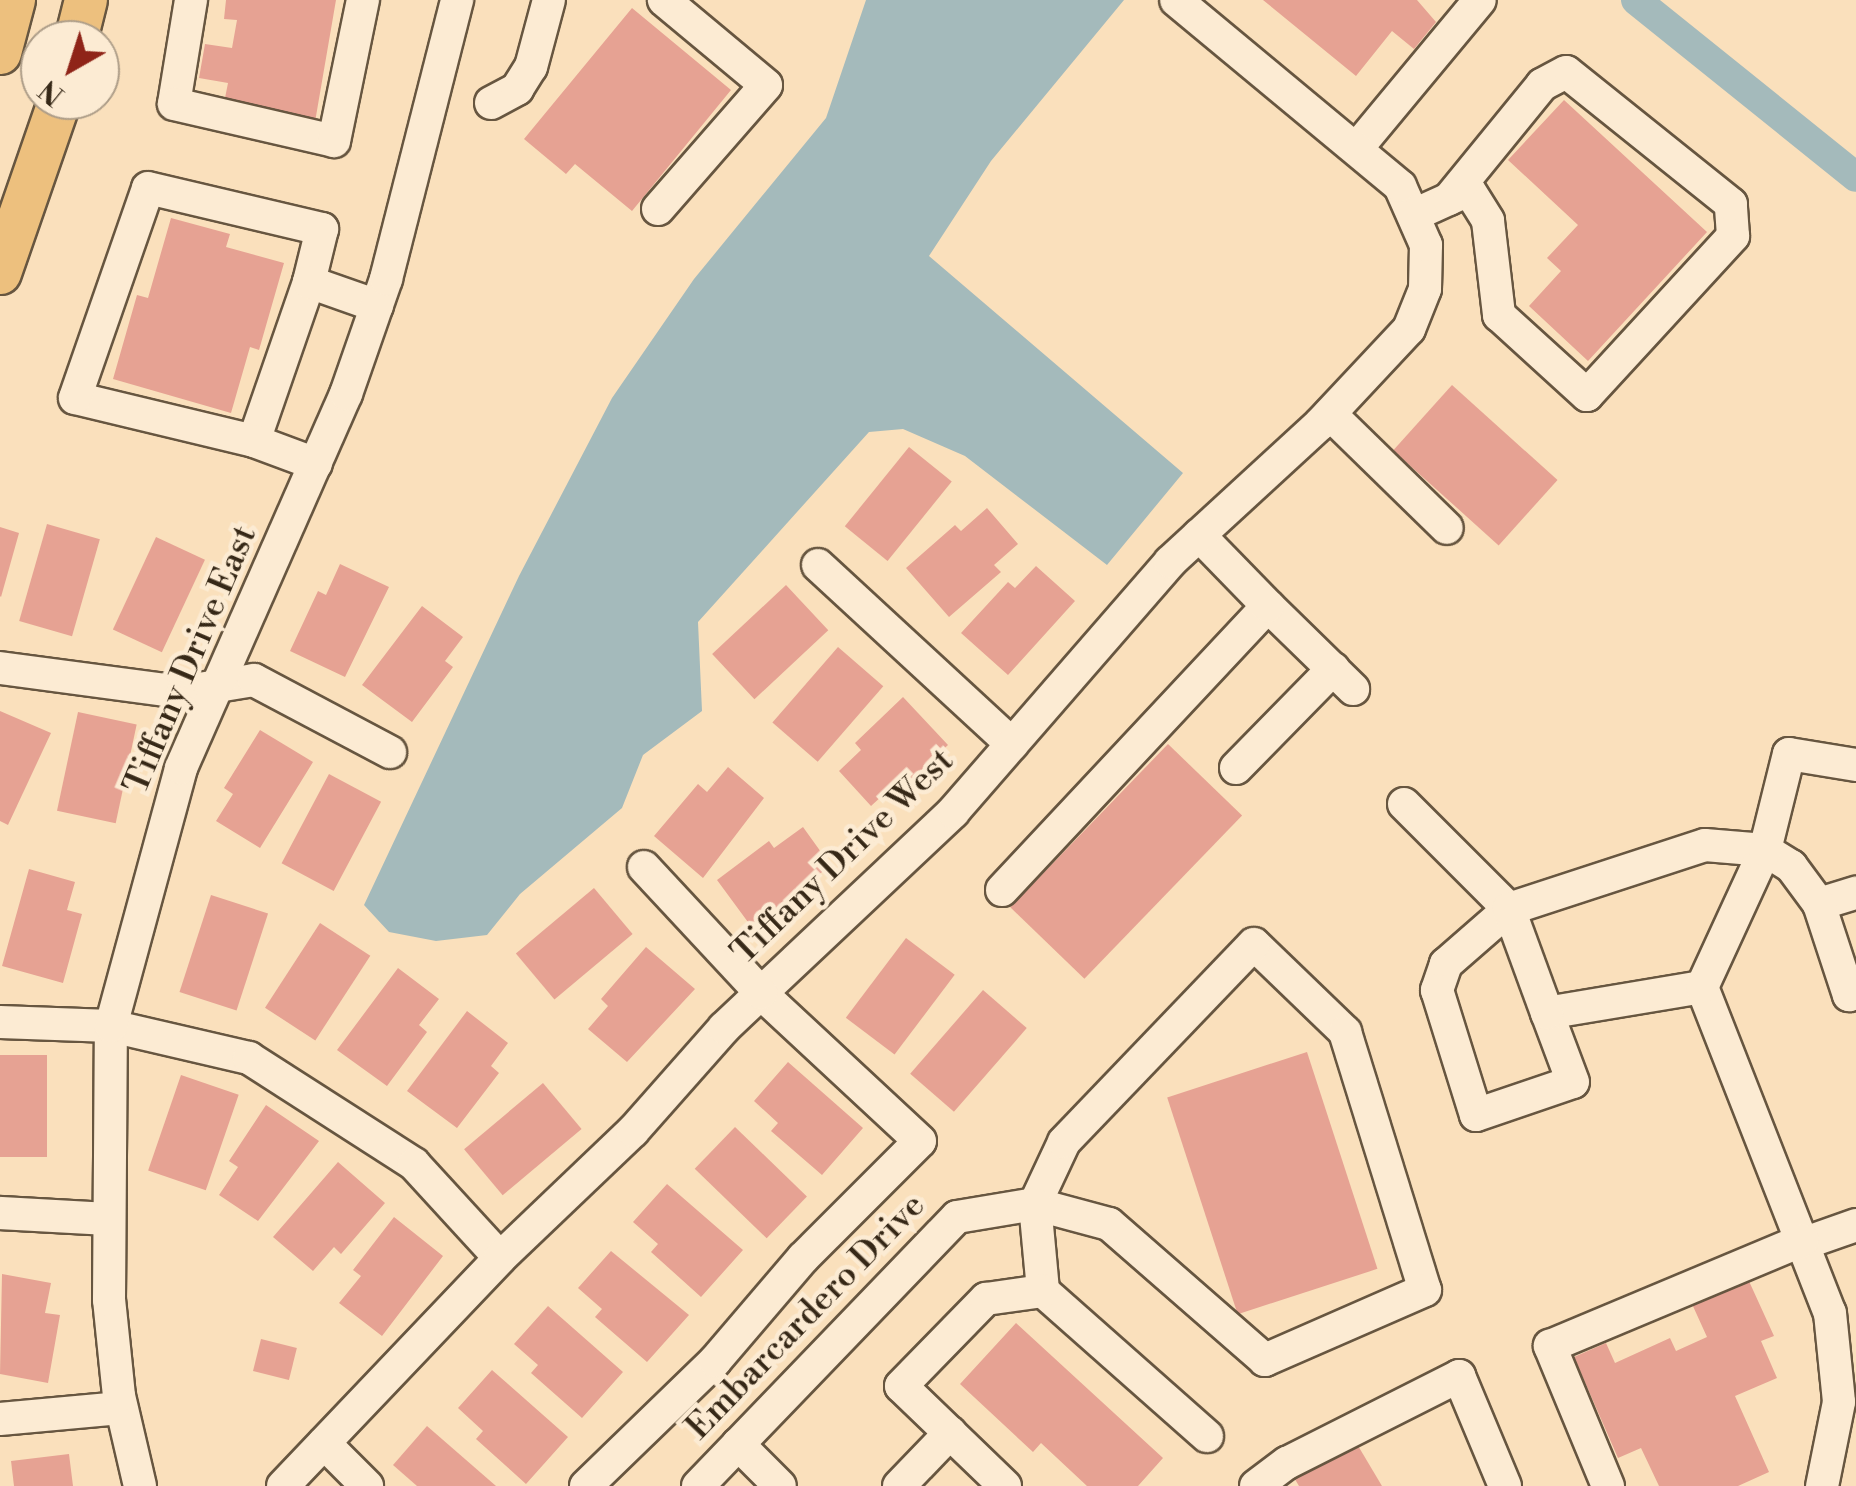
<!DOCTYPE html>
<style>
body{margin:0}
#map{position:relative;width:1856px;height:1486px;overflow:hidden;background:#fae0bc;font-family:"Libre Bodoni",serif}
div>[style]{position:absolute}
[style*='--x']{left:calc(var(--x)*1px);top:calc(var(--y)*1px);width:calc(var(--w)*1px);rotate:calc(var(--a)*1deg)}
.water>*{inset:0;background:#a4babb}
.canal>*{height:30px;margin:-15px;padding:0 15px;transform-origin:15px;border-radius:15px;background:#a4babb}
.building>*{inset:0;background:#e6a293;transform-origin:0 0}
.roads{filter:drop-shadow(2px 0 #675640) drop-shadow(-2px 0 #675640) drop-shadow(0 2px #675640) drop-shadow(0 -2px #675640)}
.minor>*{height:32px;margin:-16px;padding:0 16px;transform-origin:16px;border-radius:16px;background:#fcebd3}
.major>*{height:42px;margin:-21px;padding:0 21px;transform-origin:21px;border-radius:21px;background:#edc07e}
span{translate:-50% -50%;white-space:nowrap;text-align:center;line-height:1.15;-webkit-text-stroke:9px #fcebd3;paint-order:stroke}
.street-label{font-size:35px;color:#362817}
.north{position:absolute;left:20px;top:20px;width:100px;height:100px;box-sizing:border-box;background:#fcebd3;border:2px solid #ad9d88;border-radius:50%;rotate:219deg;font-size:28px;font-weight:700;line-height:40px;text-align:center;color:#362817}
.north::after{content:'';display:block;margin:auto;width:35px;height:45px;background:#8f2418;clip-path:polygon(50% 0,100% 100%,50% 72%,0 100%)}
</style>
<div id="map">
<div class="water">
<div style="clip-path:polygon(866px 0,1124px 0,991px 161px,929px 256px,1183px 473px,1107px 565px,965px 456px,903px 429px,869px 432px,698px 622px,702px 711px,643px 755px,622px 808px,520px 894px,487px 935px,436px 941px,389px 932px,364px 905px,519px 576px,612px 398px,694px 279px,826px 118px)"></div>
</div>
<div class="canal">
<div style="--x:1636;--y:0;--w:282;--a:38.8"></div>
</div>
<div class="building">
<div style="clip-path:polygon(226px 0,336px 0,315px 122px,223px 108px,228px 83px,199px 78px,205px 44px,232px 48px,237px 20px,224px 19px)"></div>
<div style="clip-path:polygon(1263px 0,1417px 0,1436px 22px,1414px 49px,1392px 31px,1356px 76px)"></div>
<div style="clip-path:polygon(632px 8px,731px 90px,632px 211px,575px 164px,566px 174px,524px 139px)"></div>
<div style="clip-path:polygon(1564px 100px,1707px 232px,1588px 361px,1529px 306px,1561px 271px,1547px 258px,1578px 225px,1508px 160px)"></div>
<div style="clip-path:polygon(171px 218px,230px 234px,226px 247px,284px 263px,259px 350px,250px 347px,231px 413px,113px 379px,137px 295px,148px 298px)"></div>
<div style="left:1452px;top:385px;width:142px;height:88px;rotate:42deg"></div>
<div style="left:909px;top:447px;width:55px;height:102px;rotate:39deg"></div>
<div style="clip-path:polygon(987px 508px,1018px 544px,994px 565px,1001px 572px,949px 617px,906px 568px,955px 525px,961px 531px)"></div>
<div style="left:47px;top:524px;width:55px;height:101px;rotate:16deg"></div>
<div style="clip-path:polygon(0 527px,19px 533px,1px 597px,0 596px)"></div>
<div style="left:156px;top:537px;width:54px;height:102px;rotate:25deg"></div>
<div style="clip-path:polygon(340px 564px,389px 587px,345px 677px,290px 651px,318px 591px,326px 595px)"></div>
<div style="clip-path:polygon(1036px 566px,1075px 601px,1008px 675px,961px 633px,1008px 582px,1015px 588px)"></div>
<div style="left:786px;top:585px;width:62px;height:101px;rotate:47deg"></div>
<div style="clip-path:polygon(422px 606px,463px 637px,445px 661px,453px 667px,412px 722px,362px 685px)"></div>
<div style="left:838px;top:647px;width:60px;height:100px;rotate:41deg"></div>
<div style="clip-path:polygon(903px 697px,948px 745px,901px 789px,895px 784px,871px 806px,839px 771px,861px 750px,855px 743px)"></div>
<div style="clip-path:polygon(0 711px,51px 733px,8px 825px,0 821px)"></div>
<div style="left:78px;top:712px;width:60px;height:101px;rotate:12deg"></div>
<div style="clip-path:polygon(260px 730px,313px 762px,260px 848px,216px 821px,233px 794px,224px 788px)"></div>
<div style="left:1168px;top:744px;width:103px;height:227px;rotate:44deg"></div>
<div style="clip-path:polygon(728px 767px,764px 798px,703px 878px,654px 836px,698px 784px,707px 792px)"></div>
<div style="left:329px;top:774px;width:59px;height:101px;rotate:28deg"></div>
<div style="clip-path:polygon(803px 827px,831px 866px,802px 886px,808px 895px,756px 933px,717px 880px,769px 841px,774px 848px)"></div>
<div style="clip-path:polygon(29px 869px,75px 882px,67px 910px,82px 914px,63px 983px,2px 966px)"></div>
<div style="left:594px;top:888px;width:60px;height:102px;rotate:50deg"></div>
<div style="left:211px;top:895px;width:60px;height:102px;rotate:18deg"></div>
<div style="left:320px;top:923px;width:60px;height:101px;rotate:33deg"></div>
<div style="left:906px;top:938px;width:61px;height:100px;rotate:37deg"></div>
<div style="clip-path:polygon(646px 947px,695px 989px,627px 1062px,588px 1029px,608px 1006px,601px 999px)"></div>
<div style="clip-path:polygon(398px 968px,439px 999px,419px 1025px,427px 1032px,387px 1086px,337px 1050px)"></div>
<div style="left:983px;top:990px;width:58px;height:111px;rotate:41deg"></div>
<div style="clip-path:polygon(467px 1011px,508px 1043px,491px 1066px,499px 1073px,457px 1128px,407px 1091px)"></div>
<div style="left:1307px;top:1052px;width:228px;height:147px;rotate:72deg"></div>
<div style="left:0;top:1055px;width:47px;height:102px"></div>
<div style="clip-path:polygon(788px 1062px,863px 1128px,822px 1175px,771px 1131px,778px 1123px,754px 1101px)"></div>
<div style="left:181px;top:1075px;width:61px;height:101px;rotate:19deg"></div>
<div style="left:543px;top:1083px;width:60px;height:103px;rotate:50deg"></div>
<div style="clip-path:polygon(266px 1105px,319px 1141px,258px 1221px,219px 1195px,238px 1167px,229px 1161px)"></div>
<div style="left:735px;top:1127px;width:100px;height:58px;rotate:44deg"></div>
<div style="clip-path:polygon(338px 1162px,385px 1203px,341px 1254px,334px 1247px,313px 1271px,273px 1237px)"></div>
<div style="clip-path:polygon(667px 1184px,743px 1250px,701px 1297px,651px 1252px,658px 1244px,633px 1222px)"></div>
<div style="clip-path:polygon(394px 1217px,443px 1256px,382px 1336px,339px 1303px,361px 1276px,353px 1270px)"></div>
<div style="clip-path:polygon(611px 1251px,689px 1315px,647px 1362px,595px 1317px,602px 1309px,578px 1288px)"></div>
<div style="clip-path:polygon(2px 1274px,51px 1283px,45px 1313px,60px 1315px,48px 1383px,0 1374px)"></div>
<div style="clip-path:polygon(1748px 1279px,1774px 1336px,1761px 1341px,1777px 1378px,1735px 1396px,1769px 1472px,1738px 1486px,1659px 1486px,1641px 1448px,1618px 1458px,1574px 1357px,1606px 1343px,1615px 1363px,1670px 1338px,1676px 1351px,1707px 1337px,1692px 1304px)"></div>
<div style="clip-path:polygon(548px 1306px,623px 1372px,582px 1418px,531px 1373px,538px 1365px,514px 1344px)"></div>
<div style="clip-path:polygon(1016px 1323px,1163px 1458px,1138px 1486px,1087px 1486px,1041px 1443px,1033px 1452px,960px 1384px)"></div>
<div style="left:261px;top:1339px;width:37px;height:33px;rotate:14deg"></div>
<div style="clip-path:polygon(492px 1370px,568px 1437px,526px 1484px,476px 1439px,483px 1431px,458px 1408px)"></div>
<div style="clip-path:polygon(427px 1426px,496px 1486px,417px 1486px,393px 1465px)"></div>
<div style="clip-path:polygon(1354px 1439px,1382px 1486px,1299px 1486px,1293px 1476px)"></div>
<div style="clip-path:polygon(69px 1454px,73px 1486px,14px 1486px,11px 1461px)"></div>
</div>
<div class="roads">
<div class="minor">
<div style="--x:191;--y:0;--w:105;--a:99.3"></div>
<div style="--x:174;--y:104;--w:164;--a:13"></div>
<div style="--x:334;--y:141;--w:144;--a:-78.4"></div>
<div style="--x:491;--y:103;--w:30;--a:-28"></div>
<div style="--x:517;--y:89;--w:26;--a:-58"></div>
<div style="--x:531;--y:67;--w:69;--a:-75"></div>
<div style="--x:1357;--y:148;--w:192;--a:-50.3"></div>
<div style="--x:658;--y:209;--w:164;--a:-48.9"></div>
<div style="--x:766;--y:85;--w:133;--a:-140.2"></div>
<div style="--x:1416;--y:214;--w:58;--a:-24.4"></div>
<div style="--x:1469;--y:190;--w:36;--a:58"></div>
<div style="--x:1488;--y:221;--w:95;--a:83.3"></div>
<div style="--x:1499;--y:315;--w:119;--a:42.3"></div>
<div style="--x:1587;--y:395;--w:216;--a:-47.4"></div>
<div style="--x:1733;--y:236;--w:32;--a:-94"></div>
<div style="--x:1731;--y:204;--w:211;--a:-141.3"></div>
<div style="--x:1566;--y:72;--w:27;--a:152"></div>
<div style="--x:1542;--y:85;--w:147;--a:129.2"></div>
<div style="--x:309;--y:282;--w:168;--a:109.1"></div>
<div style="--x:254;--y:441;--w:184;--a:-166.5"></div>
<div style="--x:75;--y:398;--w:222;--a:-70.8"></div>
<div style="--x:148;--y:188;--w:179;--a:13.3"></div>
<div style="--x:322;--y:229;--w:55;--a:103.8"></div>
<div style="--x:309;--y:282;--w:72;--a:19.4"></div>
<div style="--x:1330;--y:414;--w:163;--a:44.3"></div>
<div style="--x:254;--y:441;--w:66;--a:20.4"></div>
<div style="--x:818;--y:565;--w:264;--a:42.7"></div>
<div style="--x:1268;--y:606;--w:119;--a:44.3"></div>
<div style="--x:0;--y:668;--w:183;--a:7.6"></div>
<div style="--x:181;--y:692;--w:74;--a:-9.3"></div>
<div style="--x:254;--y:680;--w:154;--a:27.9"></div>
<div style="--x:1236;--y:768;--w:139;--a:-45.6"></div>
<div style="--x:1404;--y:804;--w:148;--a:45"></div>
<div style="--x:1509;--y:909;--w:84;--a:138.9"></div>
<div style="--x:1446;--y:964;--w:28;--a:109"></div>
<div style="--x:1437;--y:990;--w:131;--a:72.7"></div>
<div style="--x:1476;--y:1115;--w:102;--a:-18.8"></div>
<div style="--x:1573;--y:1082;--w:74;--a:-110.6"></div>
<div style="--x:1002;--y:890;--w:389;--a:-46.9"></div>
<div style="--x:1268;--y:606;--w:99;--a:-134.2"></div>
<div style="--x:1819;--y:904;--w:39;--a:-17"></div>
<div style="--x:1254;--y:944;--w:127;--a:44"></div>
<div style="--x:1345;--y:1032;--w:270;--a:72.8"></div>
<div style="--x:1425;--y:1290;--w:175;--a:156.4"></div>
<div style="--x:1265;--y:1360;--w:207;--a:-138.9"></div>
<div style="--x:1109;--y:1224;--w:77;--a:-164.9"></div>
<div style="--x:1035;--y:1204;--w:68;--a:-64.9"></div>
<div style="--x:1064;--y:1142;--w:274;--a:-46.2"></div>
<div style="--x:1702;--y:987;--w:157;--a:170.5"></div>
<div style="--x:1547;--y:1013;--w:111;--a:-110.1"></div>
<div style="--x:1509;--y:909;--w:206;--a:-18.1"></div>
<div style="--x:1705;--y:845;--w:60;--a:4.8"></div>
<div style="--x:1765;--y:850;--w:31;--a:32"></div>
<div style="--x:1791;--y:866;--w:47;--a:53.6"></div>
<div style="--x:1819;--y:904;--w:96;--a:71.8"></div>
<div style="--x:1849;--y:995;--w:7;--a:-16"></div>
<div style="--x:1702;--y:987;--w:350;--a:68.6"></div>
<div style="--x:1830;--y:1313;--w:89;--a:84.2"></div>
<div style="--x:1839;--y:1402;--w:86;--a:101.4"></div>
<div style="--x:1702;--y:987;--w:151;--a:-65.3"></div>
<div style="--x:1765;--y:850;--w:99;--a:-76"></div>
<div style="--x:1789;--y:754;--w:68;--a:9.3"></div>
<div style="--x:0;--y:1022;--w:111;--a:2.1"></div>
<div style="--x:111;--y:1026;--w:142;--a:13.1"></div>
<div style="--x:249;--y:1058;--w:196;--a:32.7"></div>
<div style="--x:414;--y:1164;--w:127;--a:47.5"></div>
<div style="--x:0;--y:1213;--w:106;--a:3.2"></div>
<div style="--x:1805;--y:1243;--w:54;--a:-19.4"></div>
<div style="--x:0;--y:1419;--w:121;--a:-5.2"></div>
<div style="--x:324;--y:1443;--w:61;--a:45"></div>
<div style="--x:738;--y:1444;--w:59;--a:45"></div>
<div style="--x:140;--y:1486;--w:92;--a:-103.1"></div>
<div style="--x:119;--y:1396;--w:97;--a:-95.9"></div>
<div style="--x:109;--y:1300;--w:274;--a:-89.6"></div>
<div style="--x:111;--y:1026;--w:267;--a:-74.8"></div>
<div style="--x:181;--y:768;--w:409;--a:-66.2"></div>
<div style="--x:346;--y:394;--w:122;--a:-70.8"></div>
<div style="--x:386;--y:279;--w:288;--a:-75.7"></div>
<div style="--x:283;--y:1486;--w:315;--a:-46.4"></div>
<div style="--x:500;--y:1258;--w:184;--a:-43.7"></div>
<div style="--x:633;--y:1131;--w:137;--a:-48.5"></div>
<div style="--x:724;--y:1028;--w:315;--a:-43.3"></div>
<div style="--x:953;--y:812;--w:331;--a:-49"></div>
<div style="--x:1170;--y:562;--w:204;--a:-42.6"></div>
<div style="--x:1320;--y:424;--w:130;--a:-46.9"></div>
<div style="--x:1409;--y:329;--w:43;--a:-68.2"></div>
<div style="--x:1425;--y:289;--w:44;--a:-88.7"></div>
<div style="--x:1426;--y:245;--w:64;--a:-113.8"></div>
<div style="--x:1400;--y:186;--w:291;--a:-140.3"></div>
<div style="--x:586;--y:1486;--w:180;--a:-44.1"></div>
<div style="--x:715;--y:1361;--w:135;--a:-49.5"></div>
<div style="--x:803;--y:1258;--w:165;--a:-45"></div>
<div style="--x:920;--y:1141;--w:217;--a:-137.1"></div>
<div style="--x:761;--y:993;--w:172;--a:-132.9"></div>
<div style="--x:698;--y:1486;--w:373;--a:-46.1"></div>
<div style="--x:957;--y:1217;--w:79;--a:-9.5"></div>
<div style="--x:1035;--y:1204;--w:87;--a:84.7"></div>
<div style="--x:1043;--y:1291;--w:219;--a:41.5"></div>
<div style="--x:899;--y:1486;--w:74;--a:-46.1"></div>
<div style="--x:1005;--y:1486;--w:144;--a:-136.1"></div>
<div style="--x:901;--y:1386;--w:122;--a:-45.7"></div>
<div style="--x:986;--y:1299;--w:58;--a:-8"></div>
<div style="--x:1256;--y:1486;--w:39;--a:-37"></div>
<div style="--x:1287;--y:1463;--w:193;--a:-26.8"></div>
<div style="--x:1459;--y:1376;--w:119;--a:67.3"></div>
<div style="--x:1608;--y:1486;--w:152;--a:-112.5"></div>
<div style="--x:1550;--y:1346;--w:274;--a:-22.7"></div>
</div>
<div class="major">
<div style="--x:76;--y:40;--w:41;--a:-76"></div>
<div style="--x:0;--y:53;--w:55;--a:-75.2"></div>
<div style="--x:0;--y:273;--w:183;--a:-70.9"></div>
</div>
</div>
<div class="street-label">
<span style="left:191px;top:660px;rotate:-67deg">Tiffany Drive East</span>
<span style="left:843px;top:857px;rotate:-44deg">Tiffany Drive West</span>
<span style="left:806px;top:1317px;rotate:-46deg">Embarcardero Drive</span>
</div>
<div class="north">N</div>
</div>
